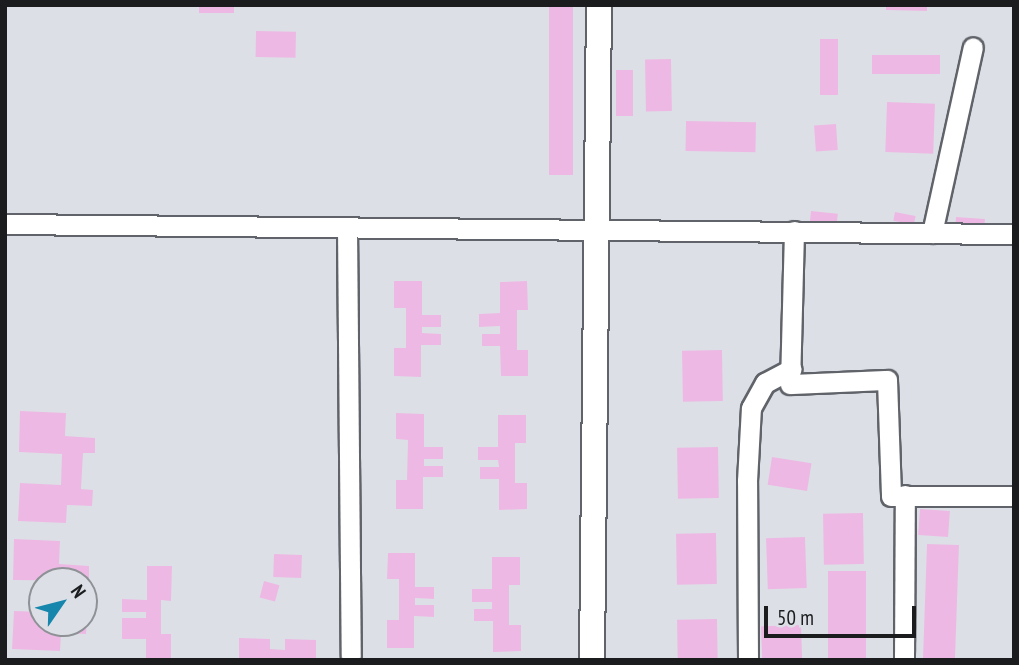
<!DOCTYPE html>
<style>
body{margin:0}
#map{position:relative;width:1019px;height:665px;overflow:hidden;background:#dce0e6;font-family:"PT Sans Narrow",sans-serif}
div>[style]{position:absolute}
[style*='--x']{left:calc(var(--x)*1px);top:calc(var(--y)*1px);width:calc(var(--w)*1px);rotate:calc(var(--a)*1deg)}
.building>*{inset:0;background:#edb9e4;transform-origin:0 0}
.roads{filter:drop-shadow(2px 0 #606369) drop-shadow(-2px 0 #606369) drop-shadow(0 2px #606369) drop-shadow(0 -2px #606369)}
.minor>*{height:19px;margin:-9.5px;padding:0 9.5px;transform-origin:9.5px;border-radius:9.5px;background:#fff}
.tertiary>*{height:24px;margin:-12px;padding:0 12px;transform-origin:12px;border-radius:12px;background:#fff}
span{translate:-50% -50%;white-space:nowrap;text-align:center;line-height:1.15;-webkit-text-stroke:6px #dce0e6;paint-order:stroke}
.frame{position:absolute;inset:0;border:7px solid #1a1c1e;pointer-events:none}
.north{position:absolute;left:28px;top:567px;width:70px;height:70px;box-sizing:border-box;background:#dce0e6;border:2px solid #8e9296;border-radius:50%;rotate:55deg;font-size:19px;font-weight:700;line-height:28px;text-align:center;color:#1a1c1e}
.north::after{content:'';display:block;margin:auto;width:24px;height:32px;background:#1786ad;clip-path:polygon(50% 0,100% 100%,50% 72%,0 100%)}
.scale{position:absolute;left:764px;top:606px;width:152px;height:32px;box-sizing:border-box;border:4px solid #1a1c1e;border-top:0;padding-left:9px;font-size:21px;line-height:24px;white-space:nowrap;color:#1a1c1e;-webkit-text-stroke:5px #dce0e6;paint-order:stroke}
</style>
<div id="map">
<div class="building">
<div style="left:199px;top:5px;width:35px;height:8px"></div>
<div style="left:549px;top:5px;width:24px;height:170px"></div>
<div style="clip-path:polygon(886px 5px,927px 5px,927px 11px,886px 10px)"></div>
<div style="left:256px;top:31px;width:40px;height:26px;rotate:1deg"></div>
<div style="left:820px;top:39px;width:18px;height:56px"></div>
<div style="left:940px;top:55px;width:19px;height:68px;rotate:90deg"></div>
<div style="left:671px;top:59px;width:52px;height:26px;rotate:89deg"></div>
<div style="left:616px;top:70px;width:17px;height:46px"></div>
<div style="left:887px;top:102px;width:48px;height:50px;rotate:2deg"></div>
<div style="left:686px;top:121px;width:70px;height:30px;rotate:1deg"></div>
<div style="left:836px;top:124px;width:26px;height:22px;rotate:86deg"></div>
<div style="left:811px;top:211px;width:27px;height:11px;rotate:6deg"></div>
<div style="left:895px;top:212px;width:21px;height:9px;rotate:11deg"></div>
<div style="left:956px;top:217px;width:29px;height:9px;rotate:4deg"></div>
<div style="clip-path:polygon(394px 281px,422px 281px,422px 315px,441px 315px,441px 327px,422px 327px,422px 333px,441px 334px,441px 345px,421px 345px,421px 377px,394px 376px,394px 348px,406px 348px,406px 308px,394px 308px)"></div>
<div style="clip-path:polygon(527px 281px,528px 310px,517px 310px,517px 350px,528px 350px,528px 376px,501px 376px,500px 346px,482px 346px,482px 334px,500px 334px,500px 326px,479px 327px,479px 314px,500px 313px,500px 282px)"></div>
<div style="left:722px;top:350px;width:51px;height:40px;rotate:89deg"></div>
<div style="clip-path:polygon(20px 411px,66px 413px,65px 436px,95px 438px,95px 453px,83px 453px,81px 489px,93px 490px,92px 506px,67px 505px,66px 523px,18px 521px,20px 483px,61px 485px,62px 454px,19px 452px)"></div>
<div style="clip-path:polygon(396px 413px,424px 414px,424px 447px,443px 447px,443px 459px,424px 459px,424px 466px,443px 466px,443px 477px,423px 477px,423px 509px,396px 509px,396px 480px,407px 480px,408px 440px,396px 439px)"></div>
<div style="clip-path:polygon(498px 415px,526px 415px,526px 443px,515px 443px,515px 483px,527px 483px,527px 509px,499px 510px,499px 479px,480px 479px,480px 467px,499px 467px,498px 460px,478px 460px,478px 447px,498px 447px)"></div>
<div style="left:718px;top:447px;width:51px;height:41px;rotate:89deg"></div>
<div style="left:772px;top:457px;width:40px;height:28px;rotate:9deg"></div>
<div style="left:920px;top:509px;width:30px;height:26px;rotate:4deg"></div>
<div style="left:863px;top:513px;width:51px;height:40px;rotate:89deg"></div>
<div style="left:716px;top:533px;width:51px;height:40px;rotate:89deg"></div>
<div style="left:805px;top:537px;width:51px;height:39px;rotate:88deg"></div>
<div style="clip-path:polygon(14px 539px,60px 541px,59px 564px,89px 566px,89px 581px,13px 580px)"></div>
<div style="left:927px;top:544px;width:32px;height:116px;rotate:2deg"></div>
<div style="clip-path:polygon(388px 553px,415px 553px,415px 587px,434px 587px,434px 599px,415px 598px,415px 605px,434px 605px,434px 617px,414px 616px,414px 648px,387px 648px,387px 620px,399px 620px,399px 579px,387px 579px)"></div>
<div style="left:274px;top:554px;width:28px;height:23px;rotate:2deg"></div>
<div style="clip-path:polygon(492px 557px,520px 557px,520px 585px,509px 585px,509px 625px,521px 625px,521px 651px,493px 652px,493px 621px,474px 621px,474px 609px,492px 609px,492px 602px,472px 602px,472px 589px,492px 589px)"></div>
<div style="clip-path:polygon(147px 566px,172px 566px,171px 601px,161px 600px,161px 634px,171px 634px,171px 660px,146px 660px,146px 639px,122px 639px,122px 618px,146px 618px,146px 612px,122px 612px,122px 599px,147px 600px)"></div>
<div style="left:828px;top:571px;width:38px;height:89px"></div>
<div style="left:264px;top:581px;width:16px;height:17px;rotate:15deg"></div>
<div style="clip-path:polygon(14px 611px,42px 612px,42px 623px,84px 623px,84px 618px,87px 618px,86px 634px,61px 633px,60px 651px,12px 649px)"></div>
<div style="left:717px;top:619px;width:41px;height:40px;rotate:89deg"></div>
<div style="left:801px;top:625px;width:35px;height:40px;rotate:88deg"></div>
<div style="clip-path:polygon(239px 638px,270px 639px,270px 649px,285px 650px,285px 639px,316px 640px,316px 660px,239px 660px)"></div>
</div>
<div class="roads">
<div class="minor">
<div style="--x:5;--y:224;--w:1009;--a:0.57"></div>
<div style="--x:347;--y:227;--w:429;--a:89.5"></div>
<div style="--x:794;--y:231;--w:153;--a:91.5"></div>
<div style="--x:790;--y:384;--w:97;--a:-2.4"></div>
<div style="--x:887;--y:380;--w:116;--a:88"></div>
<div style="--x:891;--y:496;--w:123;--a:0"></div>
<div style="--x:932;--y:233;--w:190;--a:-77.6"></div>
<div style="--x:748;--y:660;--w:179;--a:-90.3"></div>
<div style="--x:747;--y:481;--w:73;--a:-86.9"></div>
<div style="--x:751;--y:408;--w:29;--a:-61"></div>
<div style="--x:765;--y:383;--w:30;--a:-28"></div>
<div style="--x:904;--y:660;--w:165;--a:-89.7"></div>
</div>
<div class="tertiary">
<div style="--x:592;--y:660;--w:655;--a:-89.39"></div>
</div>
</div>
<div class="frame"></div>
<div class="north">N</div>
<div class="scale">50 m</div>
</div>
